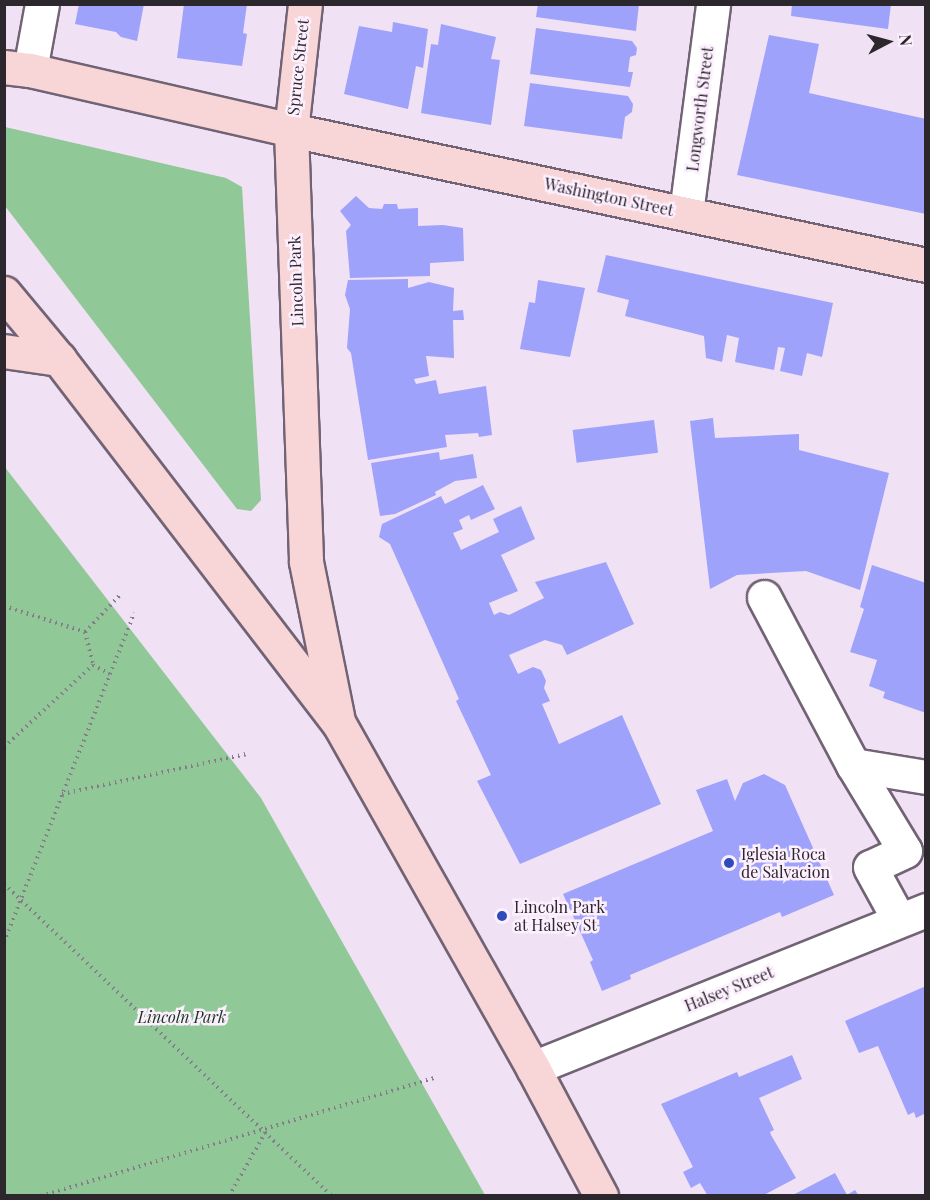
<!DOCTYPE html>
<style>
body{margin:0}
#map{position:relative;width:930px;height:1200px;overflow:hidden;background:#f1e1f4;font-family:"Playfair Display",serif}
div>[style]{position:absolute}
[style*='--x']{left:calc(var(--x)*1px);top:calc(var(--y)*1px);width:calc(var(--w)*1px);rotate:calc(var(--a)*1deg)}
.green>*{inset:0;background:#91c898}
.building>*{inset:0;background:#9fa2fb;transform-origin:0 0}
.path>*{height:4px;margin-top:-2px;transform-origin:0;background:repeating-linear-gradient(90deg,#867c88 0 1.5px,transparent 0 6px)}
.roads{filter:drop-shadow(2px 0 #716374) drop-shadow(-2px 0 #716374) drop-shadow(0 2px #716374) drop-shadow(0 -2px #716374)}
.minor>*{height:33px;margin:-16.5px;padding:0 16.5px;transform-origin:16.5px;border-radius:16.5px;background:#fff}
.major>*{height:33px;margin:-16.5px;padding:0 16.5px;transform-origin:16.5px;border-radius:16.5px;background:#f8d5d7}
.dots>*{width:16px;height:16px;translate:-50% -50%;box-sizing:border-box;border:3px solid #fceffe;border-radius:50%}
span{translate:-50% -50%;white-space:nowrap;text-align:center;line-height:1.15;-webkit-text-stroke:5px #fceffe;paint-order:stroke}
.street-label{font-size:16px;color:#2c262d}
.poi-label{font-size:16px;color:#2c262d}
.left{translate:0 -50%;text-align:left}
.park-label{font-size:16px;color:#14361a;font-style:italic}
.frame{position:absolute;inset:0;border:6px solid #2c262d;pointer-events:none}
.north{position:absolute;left:858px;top:12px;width:60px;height:60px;-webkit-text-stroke:4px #fceffe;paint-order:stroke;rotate:84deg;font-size:16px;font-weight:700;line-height:24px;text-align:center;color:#2c262d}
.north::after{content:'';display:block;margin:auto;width:21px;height:27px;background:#2c262d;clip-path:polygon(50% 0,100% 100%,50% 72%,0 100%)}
</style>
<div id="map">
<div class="green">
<div style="clip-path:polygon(5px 127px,226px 178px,242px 187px,261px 500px,251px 511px,237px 509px,5px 206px)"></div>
<div style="clip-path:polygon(4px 466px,261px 798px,485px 1195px,5px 1195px)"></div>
</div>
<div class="building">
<div style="clip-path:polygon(79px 4px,144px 4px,137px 41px,121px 37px,116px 32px,75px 24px)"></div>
<div style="clip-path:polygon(184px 4px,247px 4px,243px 33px,247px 34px,242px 66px,177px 58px)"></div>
<div style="clip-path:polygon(538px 4px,639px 4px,636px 31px,536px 17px)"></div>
<div style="clip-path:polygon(792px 4px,891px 4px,888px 29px,791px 16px)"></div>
<div style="clip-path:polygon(393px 22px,428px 29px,423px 68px,416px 66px,408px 109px,344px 94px,359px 26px,392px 32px)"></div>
<div style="clip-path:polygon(441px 24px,496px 37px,491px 59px,500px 60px,491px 125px,421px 113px,431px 44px,438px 45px)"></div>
<div style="clip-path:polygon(536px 28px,632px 41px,637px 48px,636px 55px,630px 57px,628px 72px,633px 72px,630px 87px,530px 74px)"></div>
<div style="clip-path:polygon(769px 35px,819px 44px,809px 93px,926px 119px,926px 214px,737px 175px)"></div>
<div style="clip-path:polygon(530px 83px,628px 96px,633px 104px,632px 112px,625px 117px,622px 139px,524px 126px)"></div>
<div style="clip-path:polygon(356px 196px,369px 208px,382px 209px,384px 204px,397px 204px,398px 209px,418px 208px,418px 226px,443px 225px,463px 228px,464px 261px,430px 263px,430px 276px,350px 278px,346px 231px,351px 225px,340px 211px)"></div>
<div style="clip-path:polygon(606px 255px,833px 303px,822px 357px,807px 353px,802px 376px,780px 371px,785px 348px,778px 347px,774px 370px,735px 362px,739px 338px,727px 335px,722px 362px,706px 358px,704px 336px,625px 316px,629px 300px,597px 292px)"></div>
<div style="clip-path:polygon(408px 279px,408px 288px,429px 282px,454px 288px,453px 311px,463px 310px,464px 320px,453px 320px,454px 358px,426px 356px,429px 376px,414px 379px,416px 384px,436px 380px,439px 394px,486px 386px,492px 435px,479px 437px,478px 433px,445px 435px,447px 447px,368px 460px,351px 353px,347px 348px,350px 309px,345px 295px,348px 280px)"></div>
<div style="clip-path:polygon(538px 280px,585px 288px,570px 357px,520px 349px,529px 302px,535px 303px)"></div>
<div style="clip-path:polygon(713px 418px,715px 438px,799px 434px,799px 450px,889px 473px,860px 590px,806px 571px,737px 575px,710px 589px,690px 421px)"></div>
<div style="left:654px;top:420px;width:33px;height:82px;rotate:83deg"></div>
<div style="clip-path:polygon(439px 452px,440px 460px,473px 454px,477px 478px,455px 481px,435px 492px,436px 495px,395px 514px,380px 516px,371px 463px)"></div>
<div style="clip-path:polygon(483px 485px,495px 509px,471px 520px,469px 515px,459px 520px,463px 529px,453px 533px,461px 550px,499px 532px,493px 519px,521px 506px,535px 539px,501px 555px,518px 591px,489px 603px,494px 615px,500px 612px,509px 615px,544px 598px,535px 582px,606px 562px,634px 624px,567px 655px,562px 645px,545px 640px,509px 655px,518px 674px,533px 667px,541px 670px,546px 681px,544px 688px,550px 701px,542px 704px,559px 744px,622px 715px,661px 804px,520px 864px,477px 781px,491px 775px,456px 701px,459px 699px,390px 544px,379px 537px,382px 524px,441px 496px,445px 504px)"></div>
<div style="clip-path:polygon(872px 565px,926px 583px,926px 713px,883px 698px,885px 692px,869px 686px,877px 660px,850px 652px,864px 609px,860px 607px)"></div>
<div style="clip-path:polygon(764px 774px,785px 785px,834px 895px,782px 917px,780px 912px,630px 975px,631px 979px,602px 991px,590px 962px,593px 960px,563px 894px,713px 831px,696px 790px,727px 779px,735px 801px,743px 783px)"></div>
<div style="clip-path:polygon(926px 986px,926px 1113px,916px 1118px,914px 1112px,908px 1115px,878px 1046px,859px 1053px,845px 1021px)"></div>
<div style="clip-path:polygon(792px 1055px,802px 1079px,759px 1098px,774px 1130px,770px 1132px,771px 1135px,796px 1178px,762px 1196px,708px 1196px,700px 1183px,691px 1188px,683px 1172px,693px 1167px,661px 1104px,737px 1072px,739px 1077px)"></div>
<div style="clip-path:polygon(835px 1173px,847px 1195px,855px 1190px,859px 1196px,791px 1196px)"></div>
</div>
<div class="path">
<div style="--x:4;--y:606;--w:85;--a:17.8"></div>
<div style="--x:85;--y:632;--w:34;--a:76"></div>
<div style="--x:93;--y:665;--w:19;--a:28"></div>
<div style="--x:85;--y:632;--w:51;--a:-46.6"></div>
<div style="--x:4;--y:747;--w:121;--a:-42.7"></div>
<div style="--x:62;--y:794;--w:189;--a:-12.2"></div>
<div style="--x:4;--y:884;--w:453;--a:43.6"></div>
<div style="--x:4;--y:942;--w:354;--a:-68.4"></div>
<div style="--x:41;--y:1196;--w:410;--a:-16.7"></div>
<div style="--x:229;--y:1196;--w:73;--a:-60.3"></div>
</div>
<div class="roads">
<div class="minor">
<div style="--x:30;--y:70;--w:67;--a:-79.7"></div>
<div style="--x:686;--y:213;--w:211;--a:-82.6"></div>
<div style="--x:764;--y:597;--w:190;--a:62.1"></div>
<div style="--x:853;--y:765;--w:74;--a:9.3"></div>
<div style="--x:853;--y:765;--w:100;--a:58.8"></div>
<div style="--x:905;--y:851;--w:38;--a:155"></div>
<div style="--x:870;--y:867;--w:60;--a:61.3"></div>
<div style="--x:533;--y:1068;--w:424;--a:-21.9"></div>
</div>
<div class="major">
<div style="--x:305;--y:4;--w:127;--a:96.3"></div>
<div style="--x:291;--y:130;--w:432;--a:88"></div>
<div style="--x:306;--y:562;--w:157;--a:78.6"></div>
<div style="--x:4;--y:67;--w:26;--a:7"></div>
<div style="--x:30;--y:70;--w:268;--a:12.9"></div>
<div style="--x:291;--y:130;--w:649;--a:12"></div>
<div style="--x:4;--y:293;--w:86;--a:50.2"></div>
<div style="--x:59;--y:359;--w:458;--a:52.5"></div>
<div style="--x:338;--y:722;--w:397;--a:60.6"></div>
<div style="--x:533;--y:1068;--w:145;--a:62"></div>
<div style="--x:4;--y:351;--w:56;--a:8.3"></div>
</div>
</div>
<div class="dots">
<div style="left:729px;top:863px;background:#2e4bbc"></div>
<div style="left:502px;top:916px;background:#2e4bbc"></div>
</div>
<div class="street-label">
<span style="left:298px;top:67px;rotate:-84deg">Spruce Street</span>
<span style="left:700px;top:109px;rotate:-83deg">Longworth Street</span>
<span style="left:609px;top:197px;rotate:12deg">Washington Street</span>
<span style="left:296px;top:281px;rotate:-92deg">Lincoln Park</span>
<span style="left:729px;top:989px;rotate:-22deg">Halsey Street</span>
</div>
<div class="poi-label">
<span class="left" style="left:741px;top:863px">Iglesia Roca<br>de Salvacion</span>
<span class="left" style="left:514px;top:916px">Lincoln Park<br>at Halsey St</span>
</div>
<div class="park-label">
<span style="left:182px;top:1017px">Lincoln Park</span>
</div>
<div class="frame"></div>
<div class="north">N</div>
</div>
